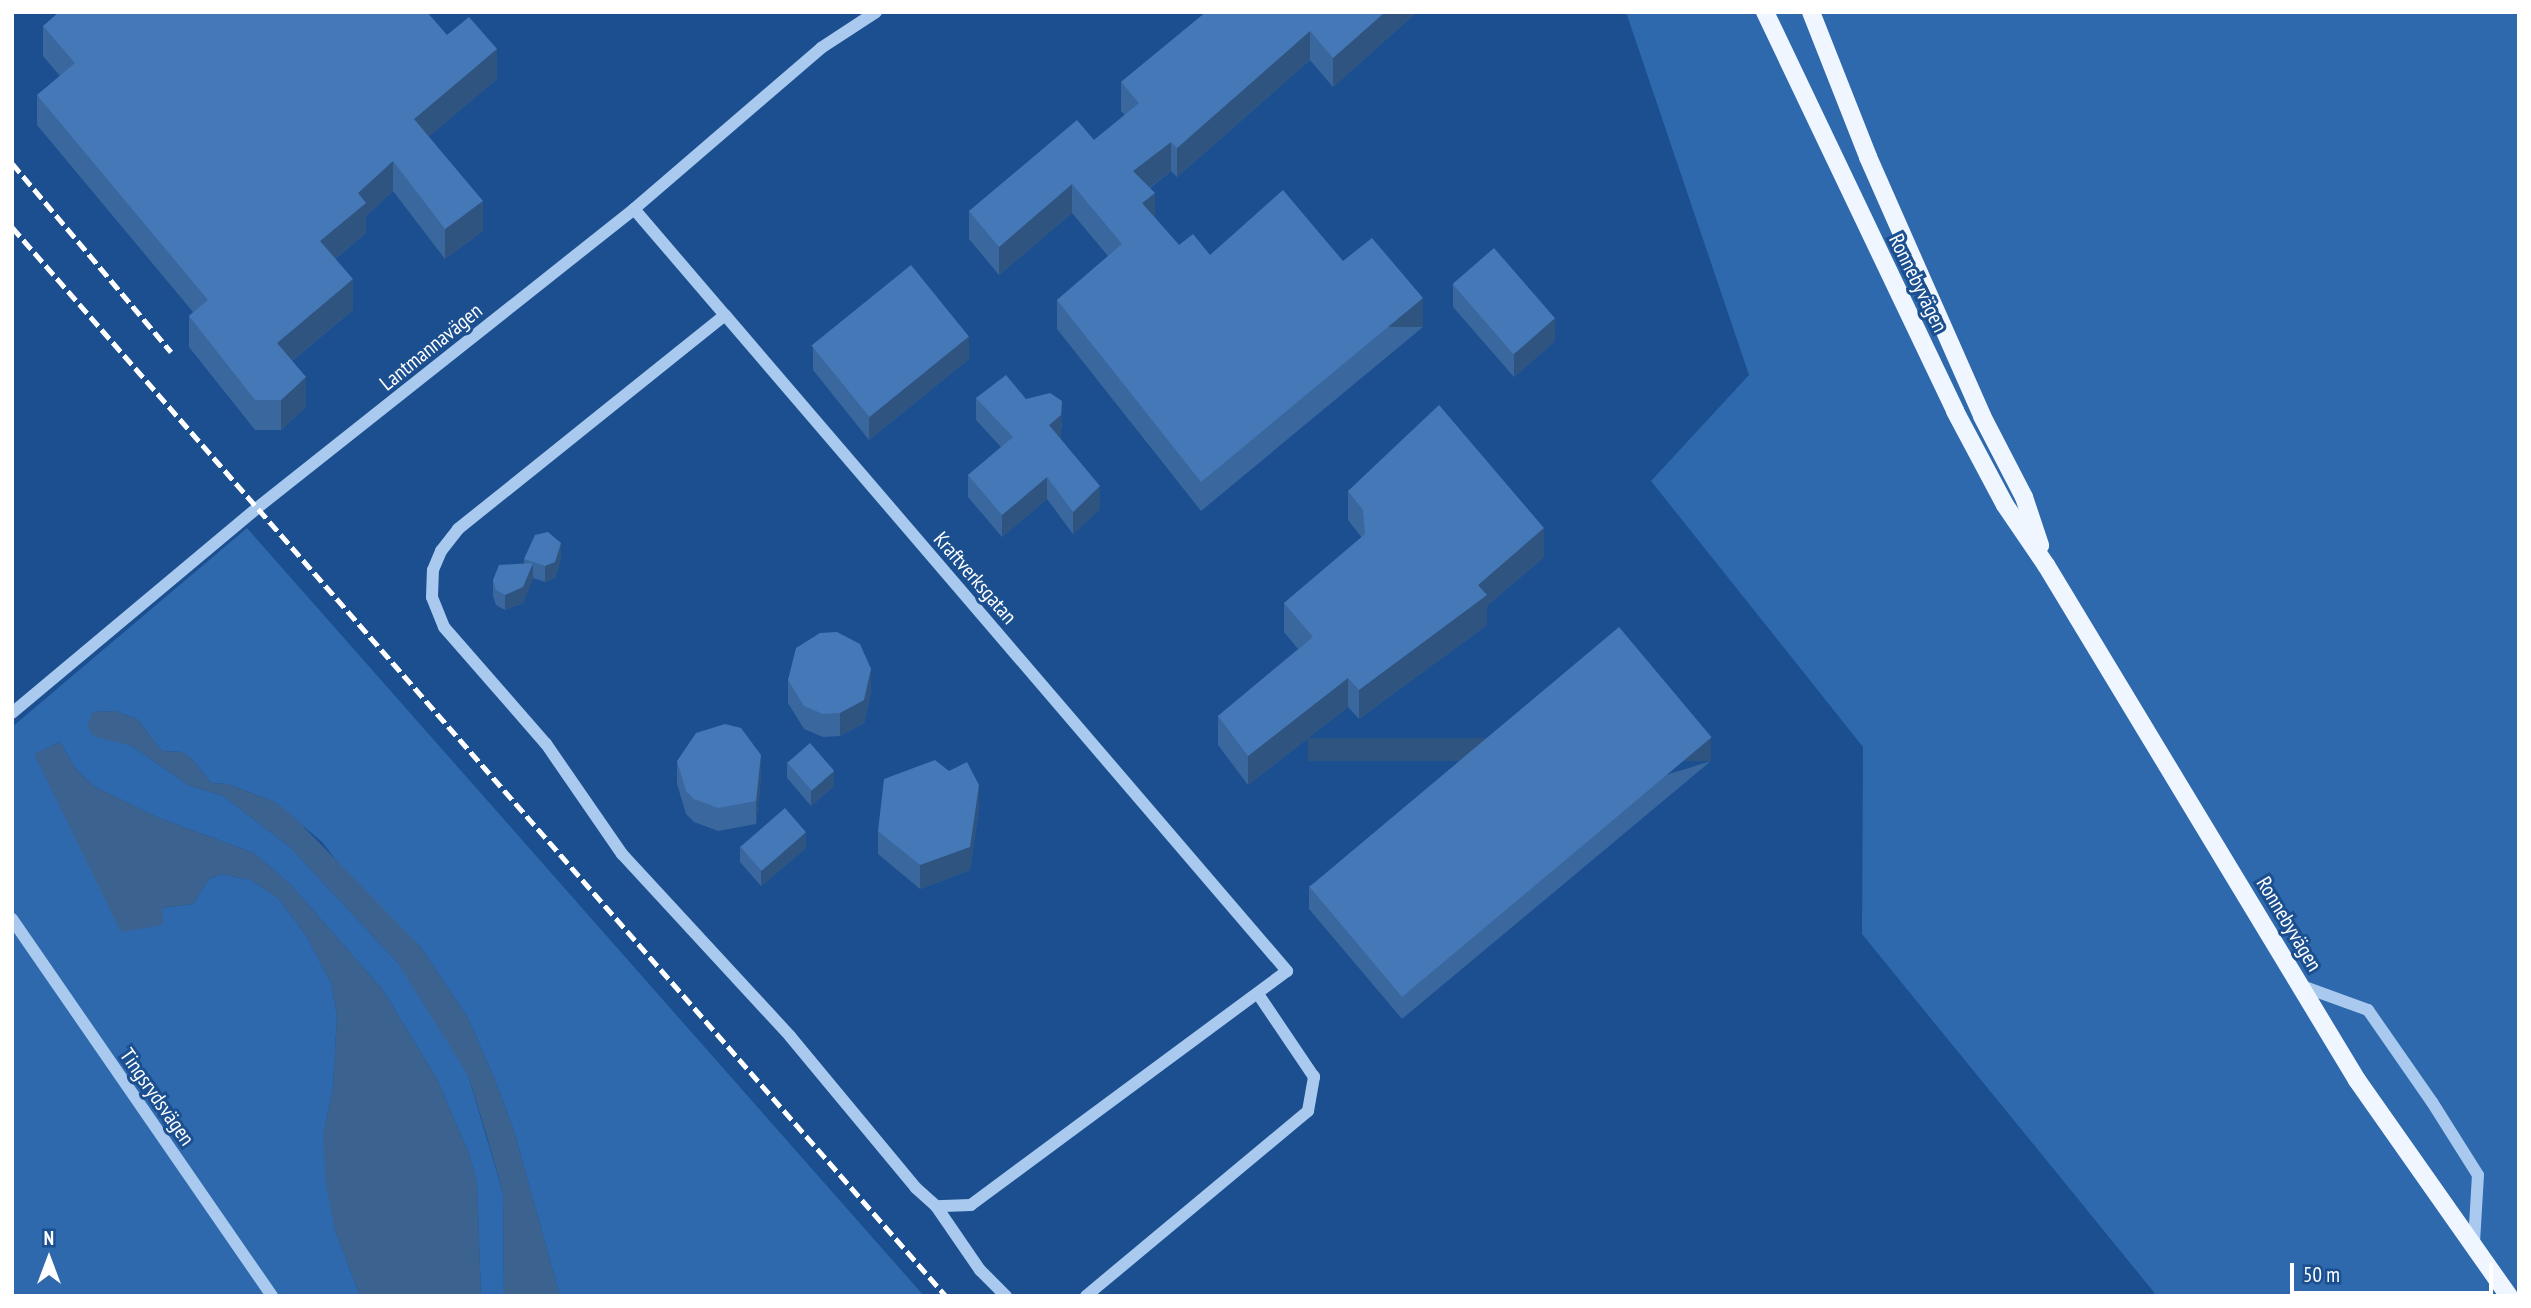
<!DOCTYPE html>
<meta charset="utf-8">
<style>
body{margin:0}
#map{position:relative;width:2531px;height:1308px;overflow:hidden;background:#1b4f8f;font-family:"PT Sans Narrow",sans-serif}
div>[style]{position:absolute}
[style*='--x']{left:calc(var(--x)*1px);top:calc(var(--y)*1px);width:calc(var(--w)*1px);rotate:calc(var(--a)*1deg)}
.green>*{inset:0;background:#2e69ad}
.water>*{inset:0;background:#3c6290}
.minor>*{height:12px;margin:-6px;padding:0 6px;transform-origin:6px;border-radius:6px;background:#a9c9ee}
.major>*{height:18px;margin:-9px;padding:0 9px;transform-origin:9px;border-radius:9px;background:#f0f6ff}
.rail>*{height:5px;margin-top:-2.5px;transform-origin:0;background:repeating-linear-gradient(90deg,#fff 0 12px,transparent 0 17px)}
.wall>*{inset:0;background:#3a679d}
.shaded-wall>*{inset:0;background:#305480;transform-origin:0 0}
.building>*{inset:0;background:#4478b7;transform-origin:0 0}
span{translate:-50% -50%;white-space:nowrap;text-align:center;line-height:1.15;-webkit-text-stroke:6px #1b4f8f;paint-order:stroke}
.street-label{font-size:21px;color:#fff}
.frame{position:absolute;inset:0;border:14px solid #fff;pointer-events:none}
.north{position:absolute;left:14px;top:1224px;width:70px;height:70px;-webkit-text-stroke:5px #1b4f8f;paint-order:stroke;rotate:0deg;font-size:19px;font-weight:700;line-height:28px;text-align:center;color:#fff}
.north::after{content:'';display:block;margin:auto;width:24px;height:32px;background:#fff;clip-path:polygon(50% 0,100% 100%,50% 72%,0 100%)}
.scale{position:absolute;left:2290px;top:1263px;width:203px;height:32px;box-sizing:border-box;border:4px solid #fff;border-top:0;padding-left:9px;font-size:21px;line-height:24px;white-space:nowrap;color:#fff;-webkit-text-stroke:5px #1b4f8f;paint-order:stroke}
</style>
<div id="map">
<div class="green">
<div style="clip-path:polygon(1626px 12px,2519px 12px,2519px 1296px,2157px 1296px,1862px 934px,1863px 747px,1651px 481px,1749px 375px)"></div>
<div style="clip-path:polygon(247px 528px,924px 1296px,560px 1296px,514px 1131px,494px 1078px,468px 1018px,420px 946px,354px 883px,322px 842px,275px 802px,228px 784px,211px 783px,192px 759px,182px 752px,162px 751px,137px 719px,115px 711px,93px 712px,106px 737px,132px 746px,188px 785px,223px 796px,290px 847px,397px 962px,435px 1016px,468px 1075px,503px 1193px,504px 1296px,481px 1296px,477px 1184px,469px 1154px,436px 1077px,382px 989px,291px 885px,254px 853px,159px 818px,93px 786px,76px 769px,60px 742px,35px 754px,66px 817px,162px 908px,193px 904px,209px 879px,221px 874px,251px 880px,279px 899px,307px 937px,331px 983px,337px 1016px,333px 1087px,323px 1137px,335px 1230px,360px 1296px,12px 1296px,12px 727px)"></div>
</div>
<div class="water">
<div style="clip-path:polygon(115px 711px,137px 719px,162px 751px,182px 752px,192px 759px,211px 783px,228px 784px,275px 802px,294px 817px,420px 946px,468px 1018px,494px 1078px,514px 1131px,560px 1296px,504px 1296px,503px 1193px,486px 1133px,468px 1075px,397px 962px,290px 847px,223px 796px,188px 785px,132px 746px,93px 736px,87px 726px,93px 712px)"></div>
<div style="clip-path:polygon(60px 742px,76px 769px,93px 786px,159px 818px,254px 853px,291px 885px,382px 989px,436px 1077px,469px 1154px,477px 1183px,481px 1296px,360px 1296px,335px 1230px,326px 1185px,323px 1137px,333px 1087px,337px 1016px,331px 983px,307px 937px,279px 899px,251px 880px,221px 874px,209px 879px,193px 904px,162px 908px,163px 925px,121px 932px,34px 754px)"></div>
</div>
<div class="minor">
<div style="--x:634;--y:209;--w:140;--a:49.4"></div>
<div style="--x:725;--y:315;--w:864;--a:49.41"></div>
<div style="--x:1287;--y:971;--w:393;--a:143.5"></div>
<div style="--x:971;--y:1205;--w:35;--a:178"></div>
<div style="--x:936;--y:1206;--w:27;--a:-138"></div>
<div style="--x:916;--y:1188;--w:197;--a:-129.7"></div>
<div style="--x:790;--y:1036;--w:248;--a:-132.7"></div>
<div style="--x:622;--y:854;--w:134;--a:-124.6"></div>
<div style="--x:546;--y:744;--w:155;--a:-131.1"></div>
<div style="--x:444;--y:627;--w:32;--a:-112"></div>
<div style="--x:432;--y:597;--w:27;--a:-88"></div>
<div style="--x:433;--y:570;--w:21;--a:-67"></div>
<div style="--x:441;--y:551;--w:28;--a:-52"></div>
<div style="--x:458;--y:529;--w:342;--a:-38.7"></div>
<div style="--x:12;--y:713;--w:319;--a:-39.9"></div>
<div style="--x:257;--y:508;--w:481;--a:-38.4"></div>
<div style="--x:634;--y:209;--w:247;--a:-40.7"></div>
<div style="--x:821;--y:48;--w:66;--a:-33.2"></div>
<div style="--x:12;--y:919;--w:458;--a:55.4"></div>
<div style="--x:2299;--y:985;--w:73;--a:19.9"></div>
<div style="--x:2368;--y:1010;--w:112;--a:55.2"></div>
<div style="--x:2432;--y:1102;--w:86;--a:57.8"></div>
<div style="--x:2478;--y:1175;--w:67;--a:93.4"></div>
<div style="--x:936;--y:1206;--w:78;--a:55.5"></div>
<div style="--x:980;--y:1270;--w:37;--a:45"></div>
<div style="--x:1086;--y:1296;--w:289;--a:-39.8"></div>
<div style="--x:1308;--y:1111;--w:35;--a:-80"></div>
<div style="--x:1314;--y:1077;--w:100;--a:-124"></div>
</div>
<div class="major">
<div style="--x:1765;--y:12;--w:442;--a:64.5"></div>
<div style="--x:1955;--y:411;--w:106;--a:62"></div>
<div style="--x:2005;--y:505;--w:73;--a:55.7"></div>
<div style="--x:2046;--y:565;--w:602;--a:58.87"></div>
<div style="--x:2357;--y:1080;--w:264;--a:54.9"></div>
<div style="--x:1811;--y:12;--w:156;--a:68.5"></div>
<div style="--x:1868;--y:157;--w:283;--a:66.2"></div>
<div style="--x:1982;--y:416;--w:91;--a:62.6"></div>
<div style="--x:2024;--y:497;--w:51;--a:71.6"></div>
</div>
<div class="rail">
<div style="--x:12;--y:163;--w:247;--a:49.9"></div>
<div style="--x:12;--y:227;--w:1420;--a:48.86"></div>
</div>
<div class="wall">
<div style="clip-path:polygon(1206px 12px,1417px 12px,1333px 87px,1310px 60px,1177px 177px,1171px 171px,1150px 188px,1155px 218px,1179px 245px,1210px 255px,1343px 261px,1423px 327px,1201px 511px,1057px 329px,1057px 300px,1108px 256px,1072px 213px,999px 275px,969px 239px,969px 211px,1094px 140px,1125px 115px,1121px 111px,1121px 82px)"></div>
<div style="clip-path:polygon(43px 26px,447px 35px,497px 79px,428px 137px,483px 231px,445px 259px,393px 191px,366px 216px,366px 233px,335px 259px,353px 310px,292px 361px,306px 407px,281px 430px,255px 430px,189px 347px,189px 316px,193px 312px,37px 125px,37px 95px,60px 76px,43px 56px)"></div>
<div style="clip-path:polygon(1453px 284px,1555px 341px,1514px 377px,1453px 307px)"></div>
<div style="clip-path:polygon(813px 347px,969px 359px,869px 440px,813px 370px)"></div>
<div style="clip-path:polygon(976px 398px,1062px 423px,1060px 438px,1100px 509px,1073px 534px,1047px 499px,1002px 537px,968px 497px,968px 475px,1001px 447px,976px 420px)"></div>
<div style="clip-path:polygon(1348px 491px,1544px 557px,1487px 606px,1487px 625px,1359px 719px,1348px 707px,1248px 785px,1218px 745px,1218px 716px,1298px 649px,1284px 632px,1284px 603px,1362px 538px,1348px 520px)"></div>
<div style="clip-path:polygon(524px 559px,561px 559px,555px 578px,545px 582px,533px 578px,523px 603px,505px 610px,496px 605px,493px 596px,493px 580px,524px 564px)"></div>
<div style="clip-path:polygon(788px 680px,871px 692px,864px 723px,840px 736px,823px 737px,804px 729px,788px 703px)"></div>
<div style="clip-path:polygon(677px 761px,761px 778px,756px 824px,718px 831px,694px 822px,686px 814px,677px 784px)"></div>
<div style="clip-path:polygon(1711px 761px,1402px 1019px,1309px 909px,1309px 886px)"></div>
<div style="clip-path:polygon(787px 762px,834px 786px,811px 806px,787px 778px)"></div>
<div style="clip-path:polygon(979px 808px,970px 870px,920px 889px,878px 854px,878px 831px)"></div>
<div style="clip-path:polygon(740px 846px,806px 848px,761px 886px,740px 862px)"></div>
</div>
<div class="shaded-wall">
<div style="clip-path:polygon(1385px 12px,1417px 12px,1333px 87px,1333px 58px)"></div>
<div style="clip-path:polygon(1310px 31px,1310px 60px,1177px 177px,1177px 148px)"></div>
<div style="clip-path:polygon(497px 49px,497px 79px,414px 149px,414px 119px)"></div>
<div style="clip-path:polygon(1171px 142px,1171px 171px,1133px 200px,1133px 171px)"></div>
<div style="clip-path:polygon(393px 161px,393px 191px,366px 216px,366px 233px,320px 271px,320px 241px,358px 193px)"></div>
<div style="clip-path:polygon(1072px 184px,1072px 213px,999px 275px,999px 247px)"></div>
<div style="clip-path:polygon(1155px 193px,1155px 222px,1142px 203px)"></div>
<div style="clip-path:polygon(483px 201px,483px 231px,445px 259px,445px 229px)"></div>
<div style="clip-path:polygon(353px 279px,353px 310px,277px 373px,277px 343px)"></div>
<div style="left:1423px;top:298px;width:29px;height:288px;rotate:90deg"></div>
<div style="clip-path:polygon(1555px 318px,1555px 341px,1514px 377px,1514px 354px)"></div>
<div style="clip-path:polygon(969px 336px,969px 359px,869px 440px,869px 417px)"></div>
<div style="clip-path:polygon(306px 377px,306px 407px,281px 430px,281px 400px)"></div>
<div style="clip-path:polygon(1062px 401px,1061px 438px,1049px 448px,1049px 425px)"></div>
<div style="clip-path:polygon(1047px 477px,1047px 499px,1002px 537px,1002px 515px)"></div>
<div style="clip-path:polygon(1100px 486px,1100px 509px,1073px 534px,1073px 512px)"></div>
<div style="clip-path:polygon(1544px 528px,1544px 557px,1487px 606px,1487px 625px,1359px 719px,1359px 690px,1478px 585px)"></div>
<div style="clip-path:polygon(561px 543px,561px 559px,555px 578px,545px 582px,545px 566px)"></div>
<div style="clip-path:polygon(533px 563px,533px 579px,523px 603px,505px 610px,505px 595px)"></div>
<div style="clip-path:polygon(871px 669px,871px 692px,864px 723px,840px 736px,840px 713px)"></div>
<div style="clip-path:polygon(1348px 678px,1348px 707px,1248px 785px,1248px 756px)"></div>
<div style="left:1711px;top:738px;width:23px;height:403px;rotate:90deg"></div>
<div style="clip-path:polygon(761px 755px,761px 778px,756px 824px,756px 801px)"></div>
<div style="clip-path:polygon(834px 771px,834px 786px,811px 806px,811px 791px)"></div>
<div style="clip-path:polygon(979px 785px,979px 808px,970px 870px,920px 889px,920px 865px)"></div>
<div style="clip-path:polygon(806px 832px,806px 848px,761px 886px,761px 871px)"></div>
</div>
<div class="building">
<div style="clip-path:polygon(59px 12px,427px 12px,447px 35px,469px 17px,497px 49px,414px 119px,483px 201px,445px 229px,393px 161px,358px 193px,366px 203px,320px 241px,353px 279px,277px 343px,306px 377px,281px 400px,255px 400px,189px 316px,208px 300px,37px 95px,75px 63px,43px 26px)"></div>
<div style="clip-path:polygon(1206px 12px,1385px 12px,1333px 58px,1310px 31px,1177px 148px,1171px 142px,1133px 171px,1155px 193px,1142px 203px,1179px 245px,1193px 234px,1210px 255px,1283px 190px,1343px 261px,1372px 238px,1423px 298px,1201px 482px,1057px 300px,1122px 244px,1072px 184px,999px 247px,969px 211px,1077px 120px,1094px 140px,1139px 103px,1121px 82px)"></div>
<div style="left:1494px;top:248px;width:93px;height:55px;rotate:49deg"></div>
<div style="left:911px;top:265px;width:92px;height:128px;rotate:51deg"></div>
<div style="clip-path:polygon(1006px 375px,1026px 399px,1050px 393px,1062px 401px,1061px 415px,1049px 425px,1100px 486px,1073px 512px,1047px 477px,1002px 515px,968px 475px,1013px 437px,976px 398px)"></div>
<div style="clip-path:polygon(1439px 405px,1544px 528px,1478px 585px,1487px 595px,1359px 690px,1348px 678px,1248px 756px,1218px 716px,1313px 637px,1284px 603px,1365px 534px,1363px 510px,1348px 491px)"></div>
<div style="clip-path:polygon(548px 532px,561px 543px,555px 562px,545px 566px,524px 559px,535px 535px)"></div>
<div style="clip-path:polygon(533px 563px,523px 587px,505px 595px,496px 590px,493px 580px,499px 565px)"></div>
<div style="left:1619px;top:627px;width:144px;height:404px;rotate:50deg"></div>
<div style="clip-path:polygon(837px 632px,860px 644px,871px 669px,864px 700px,840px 713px,823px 714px,804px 706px,788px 680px,796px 648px,820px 633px)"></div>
<div style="clip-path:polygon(725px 724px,741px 728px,761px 755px,756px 801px,718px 808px,694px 799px,686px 791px,677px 761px,696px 733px)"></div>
<div style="left:810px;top:743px;width:37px;height:30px;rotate:49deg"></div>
<div style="clip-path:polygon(935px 760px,949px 771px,967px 762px,979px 785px,970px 847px,920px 865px,878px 831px,884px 779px)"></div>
<div style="left:785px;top:808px;width:32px;height:59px;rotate:49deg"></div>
</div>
<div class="street-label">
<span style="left:1918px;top:283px;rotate:64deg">Ronnebyvägen</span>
<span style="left:431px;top:347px;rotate:-39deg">Lantmannavägen</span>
<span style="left:975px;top:578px;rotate:49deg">Kraftverksgatan</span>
<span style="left:2289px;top:924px;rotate:59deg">Ronnebyvägen</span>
<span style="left:157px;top:1097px;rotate:55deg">Tingsrydsvägen</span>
</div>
<div class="frame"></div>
<div class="north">N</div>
<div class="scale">50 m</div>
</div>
